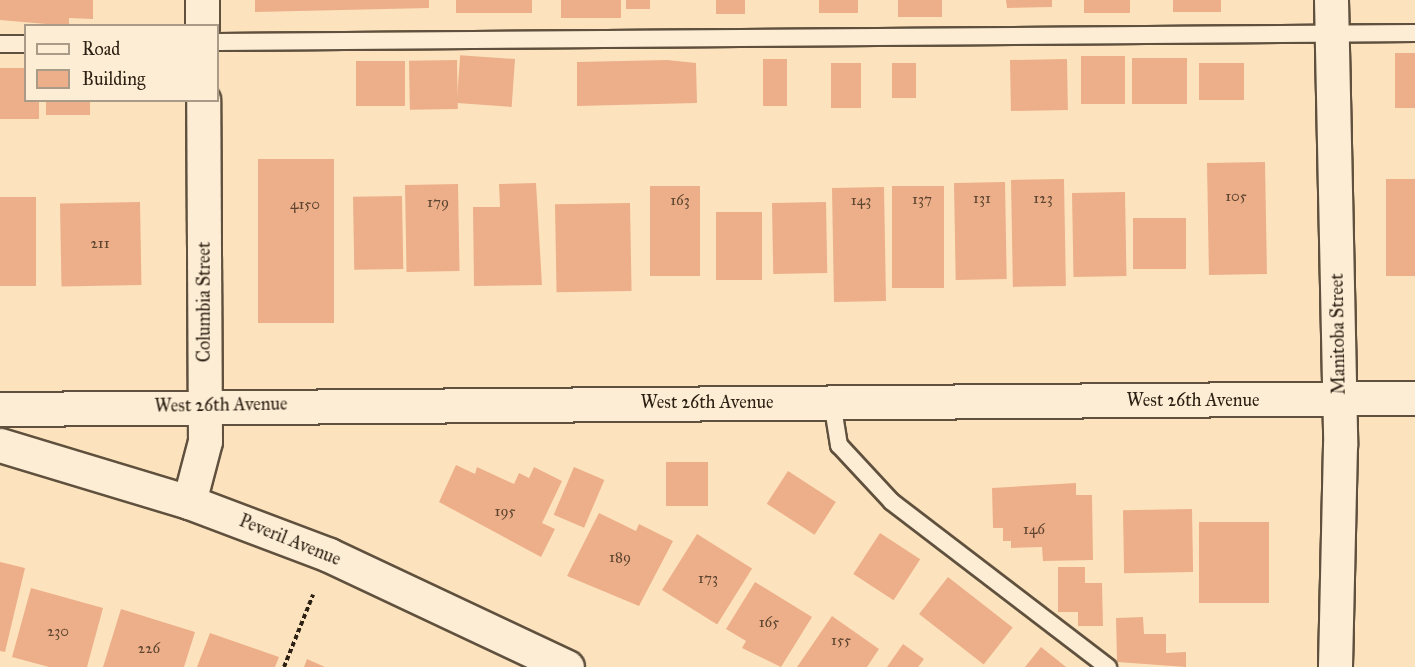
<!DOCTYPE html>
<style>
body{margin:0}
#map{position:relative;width:1415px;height:667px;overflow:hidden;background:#fce3be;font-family:"IM FELL Great Primer",serif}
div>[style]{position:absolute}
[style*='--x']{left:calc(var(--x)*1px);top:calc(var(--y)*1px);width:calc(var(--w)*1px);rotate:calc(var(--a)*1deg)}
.building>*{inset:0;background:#edaf89;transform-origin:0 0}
.path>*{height:4px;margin-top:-2px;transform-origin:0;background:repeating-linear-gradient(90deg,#2c2013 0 4.5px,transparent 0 7.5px)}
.roads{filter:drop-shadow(2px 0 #60513e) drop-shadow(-2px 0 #60513e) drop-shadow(0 2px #60513e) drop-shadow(0 -2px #60513e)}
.lane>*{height:16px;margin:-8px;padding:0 8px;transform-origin:8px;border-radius:8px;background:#fdedd5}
.street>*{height:33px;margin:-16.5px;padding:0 16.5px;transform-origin:16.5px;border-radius:16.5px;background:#fdedd5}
span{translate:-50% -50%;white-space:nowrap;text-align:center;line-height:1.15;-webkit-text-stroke:5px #fdedd5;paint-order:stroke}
.number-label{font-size:15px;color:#5c4430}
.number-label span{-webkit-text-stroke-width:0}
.street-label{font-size:18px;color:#2c2013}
.legend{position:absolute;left:24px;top:24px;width:195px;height:78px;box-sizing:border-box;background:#fdedd5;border:2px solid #a99b87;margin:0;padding:8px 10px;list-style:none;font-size:18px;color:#2c2013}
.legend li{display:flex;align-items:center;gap:12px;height:30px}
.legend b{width:30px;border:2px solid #a99b87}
</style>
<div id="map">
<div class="building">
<div style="clip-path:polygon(0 0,93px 0,93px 19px,69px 18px,69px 26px,0 20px)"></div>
<div style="clip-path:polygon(255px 0,429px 0,429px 8px,255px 12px)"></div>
<div style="left:456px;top:0;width:76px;height:13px"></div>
<div style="left:561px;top:0;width:60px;height:18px"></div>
<div style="left:626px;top:0;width:24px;height:9px"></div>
<div style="left:716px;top:0;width:29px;height:14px"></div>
<div style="left:819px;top:0;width:39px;height:13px"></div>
<div style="left:898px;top:0;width:44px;height:17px"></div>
<div style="clip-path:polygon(1006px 0,1052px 0,1052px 7px,1007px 8px)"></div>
<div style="left:1084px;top:0;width:46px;height:13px"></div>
<div style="left:1173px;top:0;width:48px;height:12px"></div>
<div style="left:1395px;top:53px;width:20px;height:55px"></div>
<div style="left:1081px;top:56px;width:44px;height:48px"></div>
<div style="left:1187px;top:58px;width:46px;height:55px;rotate:90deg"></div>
<div style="left:515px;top:59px;width:48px;height:55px;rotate:94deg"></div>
<div style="left:763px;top:59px;width:24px;height:47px"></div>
<div style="left:1067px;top:59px;width:51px;height:57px;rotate:89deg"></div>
<div style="left:457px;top:60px;width:49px;height:48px;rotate:89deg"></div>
<div style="clip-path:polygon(667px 60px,696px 63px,697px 103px,577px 106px,577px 62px)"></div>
<div style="left:405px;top:61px;width:45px;height:49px;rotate:90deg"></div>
<div style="left:861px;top:63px;width:45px;height:30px;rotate:90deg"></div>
<div style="left:916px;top:63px;width:35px;height:24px;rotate:90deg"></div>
<div style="left:1199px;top:63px;width:45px;height:37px"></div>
<div style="clip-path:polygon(0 68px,26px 68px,26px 100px,39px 100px,39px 119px,0 119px)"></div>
<div style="left:46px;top:100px;width:44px;height:15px"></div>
<div style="left:334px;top:159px;width:164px;height:76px;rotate:90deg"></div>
<div style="left:1265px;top:162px;width:112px;height:58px;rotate:89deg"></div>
<div style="left:1064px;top:179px;width:107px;height:53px;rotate:89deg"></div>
<div style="left:1415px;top:179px;width:97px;height:29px;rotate:90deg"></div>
<div style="left:1005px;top:182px;width:97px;height:51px;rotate:89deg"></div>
<div style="clip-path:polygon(536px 183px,542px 285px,474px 286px,473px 207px,500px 207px,499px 184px)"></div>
<div style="left:458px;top:184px;width:87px;height:53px;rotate:89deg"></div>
<div style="left:650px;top:186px;width:50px;height:90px"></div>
<div style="left:892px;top:186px;width:52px;height:102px"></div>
<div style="left:884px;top:187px;width:114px;height:52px;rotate:89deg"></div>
<div style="left:1125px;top:192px;width:84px;height:53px;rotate:89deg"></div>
<div style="left:402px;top:196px;width:73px;height:49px;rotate:89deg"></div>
<div style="left:0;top:197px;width:36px;height:89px"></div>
<div style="left:140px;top:202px;width:83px;height:80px;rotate:89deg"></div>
<div style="left:826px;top:202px;width:71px;height:54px;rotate:89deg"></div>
<div style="left:630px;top:203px;width:88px;height:75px;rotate:89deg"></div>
<div style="left:716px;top:212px;width:46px;height:68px"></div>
<div style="left:1133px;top:218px;width:53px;height:51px"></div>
<div style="left:666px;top:462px;width:42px;height:44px"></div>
<div style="clip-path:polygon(456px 465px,475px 474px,477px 467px,514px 484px,519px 473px,529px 478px,534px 467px,562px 481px,542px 523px,555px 529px,541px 557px,439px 502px)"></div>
<div style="left:574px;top:467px;width:33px;height:52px;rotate:23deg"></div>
<div style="left:788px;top:471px;width:57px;height:39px;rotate:33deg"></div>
<div style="clip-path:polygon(1076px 483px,1076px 495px,1092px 495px,1093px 560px,1043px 561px,1042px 547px,1011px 548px,1011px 541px,1003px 541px,1003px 528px,993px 528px,992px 488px)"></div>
<div style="left:1192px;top:509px;width:63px;height:69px;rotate:89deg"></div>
<div style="clip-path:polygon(599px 513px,636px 531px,639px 524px,673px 541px,639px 606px,567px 576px)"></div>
<div style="left:1199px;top:522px;width:70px;height:81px"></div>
<div style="left:880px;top:533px;width:48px;height:49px;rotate:33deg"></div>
<div style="left:697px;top:534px;width:65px;height:66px;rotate:32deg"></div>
<div style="clip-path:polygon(0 562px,25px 568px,5px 652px,0 651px)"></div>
<div style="clip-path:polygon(1058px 567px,1085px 567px,1085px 583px,1102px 583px,1103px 626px,1078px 626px,1078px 612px,1058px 612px)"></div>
<div style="left:948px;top:577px;width:82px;height:47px;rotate:38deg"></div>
<div style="clip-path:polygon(755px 582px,812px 617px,781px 667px,742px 648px,746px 641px,726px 629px)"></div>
<div style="clip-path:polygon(31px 588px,103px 608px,87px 667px,49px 667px,12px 657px)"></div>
<div style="clip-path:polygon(121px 609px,195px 632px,184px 667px,103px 667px)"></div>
<div style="clip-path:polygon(832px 616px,879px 649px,867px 667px,797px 667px)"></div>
<div style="clip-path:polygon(1143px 617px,1144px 634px,1166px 634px,1166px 653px,1186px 652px,1186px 667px,1117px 662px,1116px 618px)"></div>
<div style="clip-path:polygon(210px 633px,279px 657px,275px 667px,197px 667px)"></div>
<div style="clip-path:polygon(903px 644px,924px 659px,918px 667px,887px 667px)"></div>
<div style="clip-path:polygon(1041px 647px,1066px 667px,1025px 667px)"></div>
<div style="clip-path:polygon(307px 659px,325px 667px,304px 667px)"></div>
</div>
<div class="path">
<div style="--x:284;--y:667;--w:78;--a:-68.1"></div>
</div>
<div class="roads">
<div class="lane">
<div style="--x:218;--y:42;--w:1197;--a:-0.43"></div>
<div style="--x:0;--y:44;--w:26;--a:0"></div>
<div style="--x:832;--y:402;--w:44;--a:80.8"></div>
<div style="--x:839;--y:445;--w:78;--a:47.1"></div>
<div style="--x:892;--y:502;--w:272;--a:37.4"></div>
</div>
<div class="street">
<div style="--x:202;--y:0;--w:26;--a:90"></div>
<div style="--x:1331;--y:0;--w:445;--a:88.8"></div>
<div style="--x:1340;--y:445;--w:222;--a:91.3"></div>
<div style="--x:0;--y:409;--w:1415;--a:-0.45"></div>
<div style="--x:0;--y:445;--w:197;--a:16.8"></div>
<div style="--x:189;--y:502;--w:150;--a:20.7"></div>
<div style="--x:329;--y:555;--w:263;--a:25.2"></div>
<div style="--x:189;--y:502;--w:63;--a:-75.3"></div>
<div style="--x:205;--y:441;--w:341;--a:-90.3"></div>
</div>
</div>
<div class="number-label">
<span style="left:1236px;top:197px">105</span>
<span style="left:982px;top:199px">131</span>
<span style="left:1043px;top:199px">123</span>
<span style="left:922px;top:200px">137</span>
<span style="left:680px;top:201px">163</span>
<span style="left:861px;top:201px">143</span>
<span style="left:438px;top:203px">179</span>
<span style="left:305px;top:205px">4150</span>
<span style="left:100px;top:244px">211</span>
<span style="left:505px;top:512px">195</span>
<span style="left:1034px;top:530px">146</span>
<span style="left:620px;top:558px">189</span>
<span style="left:708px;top:579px">173</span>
<span style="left:769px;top:623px">165</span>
<span style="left:58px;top:632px">230</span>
<span style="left:841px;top:641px">155</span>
<span style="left:149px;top:649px">226</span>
</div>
<div class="street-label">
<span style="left:204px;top:302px;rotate:-90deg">Columbia Street</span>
<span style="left:1338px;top:334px;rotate:-91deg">Manitoba Street</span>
<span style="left:1193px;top:400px">West 26th Avenue</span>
<span style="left:707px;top:402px">West 26th Avenue</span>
<span style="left:221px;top:405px;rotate:-1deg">West 26th Avenue</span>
<span style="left:290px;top:540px;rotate:22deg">Peveril Avenue</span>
</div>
<ul class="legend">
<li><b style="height:8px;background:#fdedd5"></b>Road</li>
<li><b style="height:16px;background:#edaf89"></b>Building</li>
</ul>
</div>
